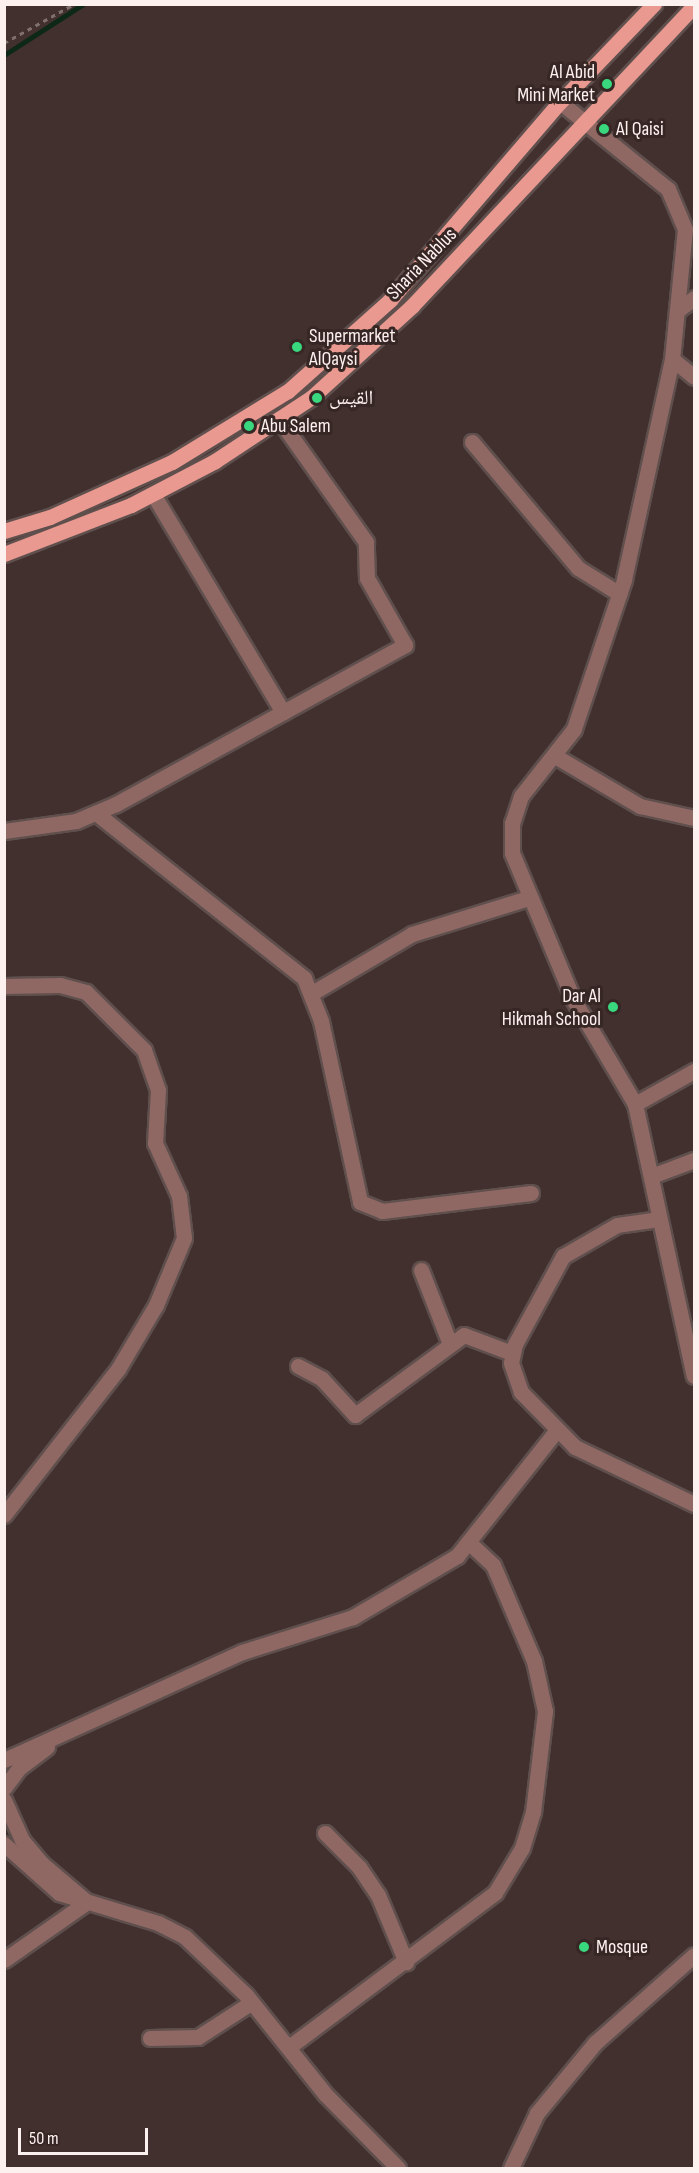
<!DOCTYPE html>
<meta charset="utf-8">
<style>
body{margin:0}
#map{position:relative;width:699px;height:2173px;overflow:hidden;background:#41302e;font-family:"Sofia Sans Condensed","Noto Naskh Arabic",sans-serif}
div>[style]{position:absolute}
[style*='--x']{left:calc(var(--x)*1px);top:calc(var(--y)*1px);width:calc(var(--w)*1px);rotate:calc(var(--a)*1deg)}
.stream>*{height:5px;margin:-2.5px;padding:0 2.5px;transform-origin:2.5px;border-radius:2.5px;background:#0d2817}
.path>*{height:3px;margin-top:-1.5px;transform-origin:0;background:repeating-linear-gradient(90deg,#7f706e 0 4.5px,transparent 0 9px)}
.roads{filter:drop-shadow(2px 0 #5f4f4d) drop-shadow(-2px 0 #5f4f4d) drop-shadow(0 2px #5f4f4d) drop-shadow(0 -2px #5f4f4d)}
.street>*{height:15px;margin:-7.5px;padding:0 7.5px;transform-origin:7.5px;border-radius:7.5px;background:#8f6864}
.primary>*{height:15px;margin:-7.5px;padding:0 7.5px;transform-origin:7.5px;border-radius:7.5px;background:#e99990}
.dots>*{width:16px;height:16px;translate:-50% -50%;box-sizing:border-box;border:3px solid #362624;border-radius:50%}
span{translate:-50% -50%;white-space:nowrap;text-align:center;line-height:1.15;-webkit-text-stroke:6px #362624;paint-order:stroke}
.poi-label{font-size:20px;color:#fdf1f0}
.right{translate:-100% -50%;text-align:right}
.left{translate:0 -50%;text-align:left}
.street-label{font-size:20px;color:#fdf1f0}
.frame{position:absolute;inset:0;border:6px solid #fdf1f0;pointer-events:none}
.scale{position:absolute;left:18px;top:2128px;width:130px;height:27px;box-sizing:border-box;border:3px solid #fdf1f0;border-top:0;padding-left:8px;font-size:18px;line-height:21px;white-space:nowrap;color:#fdf1f0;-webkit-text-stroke:4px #362624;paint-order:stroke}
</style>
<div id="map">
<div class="stream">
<div style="--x:4;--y:55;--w:94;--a:-32.8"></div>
</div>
<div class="path">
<div style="--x:4;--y:43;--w:80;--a:-29.1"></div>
</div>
<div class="roads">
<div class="street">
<div style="--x:560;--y:102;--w:139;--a:38.9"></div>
<div style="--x:668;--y:189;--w:43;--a:67"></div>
<div style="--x:685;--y:229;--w:131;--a:95.7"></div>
<div style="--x:672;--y:359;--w:226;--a:102.3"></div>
<div style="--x:624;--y:580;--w:157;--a:108.6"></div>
<div style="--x:574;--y:729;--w:85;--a:128.3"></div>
<div style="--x:521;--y:796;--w:28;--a:108"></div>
<div style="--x:512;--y:823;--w:30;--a:90"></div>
<div style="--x:512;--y:853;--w:158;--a:67.3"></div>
<div style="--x:573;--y:999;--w:122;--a:59.4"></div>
<div style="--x:635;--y:1104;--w:278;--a:77.8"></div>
<div style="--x:678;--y:310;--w:20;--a:-37"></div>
<div style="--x:672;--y:359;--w:28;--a:39"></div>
<div style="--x:472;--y:442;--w:165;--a:49.9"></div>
<div style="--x:578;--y:568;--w:49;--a:31.8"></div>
<div style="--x:153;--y:494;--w:254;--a:59.2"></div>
<div style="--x:555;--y:756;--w:99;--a:30.5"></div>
<div style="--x:640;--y:806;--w:55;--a:12.5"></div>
<div style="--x:96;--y:813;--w:265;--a:38.4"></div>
<div style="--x:304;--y:978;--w:46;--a:68.4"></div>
<div style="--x:321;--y:1021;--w:185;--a:77.8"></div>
<div style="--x:360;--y:1202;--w:24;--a:22"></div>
<div style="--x:382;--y:1211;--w:150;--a:-6.9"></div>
<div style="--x:4;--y:831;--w:73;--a:-7.9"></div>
<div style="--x:76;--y:821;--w:43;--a:-23"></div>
<div style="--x:116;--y:804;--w:330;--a:-28.8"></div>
<div style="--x:405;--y:645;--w:77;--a:-119.6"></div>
<div style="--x:367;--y:578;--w:36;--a:-92"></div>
<div style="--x:366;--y:542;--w:151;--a:-125.3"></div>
<div style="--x:4;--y:986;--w:56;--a:-1"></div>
<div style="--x:60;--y:985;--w:27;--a:15"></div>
<div style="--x:86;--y:992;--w:82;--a:45"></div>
<div style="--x:144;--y:1050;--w:42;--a:70.7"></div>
<div style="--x:158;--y:1090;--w:53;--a:93.2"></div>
<div style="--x:155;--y:1143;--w:58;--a:65.6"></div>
<div style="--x:179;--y:1196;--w:42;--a:83.2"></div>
<div style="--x:184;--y:1238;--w:73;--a:112.7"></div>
<div style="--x:156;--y:1305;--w:74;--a:120.7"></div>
<div style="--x:118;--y:1369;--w:185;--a:128"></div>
<div style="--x:312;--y:993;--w:116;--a:-30.5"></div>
<div style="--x:412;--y:934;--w:121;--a:-17.2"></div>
<div style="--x:635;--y:1104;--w:68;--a:-29.2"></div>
<div style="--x:654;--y:1175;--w:43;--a:-20.6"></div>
<div style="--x:659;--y:1219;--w:42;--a:171.9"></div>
<div style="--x:617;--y:1225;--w:62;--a:150.1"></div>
<div style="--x:563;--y:1256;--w:100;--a:118.6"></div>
<div style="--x:515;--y:1344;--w:19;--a:102"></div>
<div style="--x:511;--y:1363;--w:31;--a:71"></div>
<div style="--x:521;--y:1392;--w:77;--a:45.5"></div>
<div style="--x:575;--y:1447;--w:132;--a:25.6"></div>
<div style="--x:421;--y:1270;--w:79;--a:68.6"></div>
<div style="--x:298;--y:1366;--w:27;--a:28"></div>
<div style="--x:322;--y:1379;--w:49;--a:47.5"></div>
<div style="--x:355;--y:1415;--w:135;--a:-36.3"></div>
<div style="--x:464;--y:1335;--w:51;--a:20.6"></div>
<div style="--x:4;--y:1760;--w:261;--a:-24.4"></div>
<div style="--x:242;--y:1652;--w:116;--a:-17.5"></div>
<div style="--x:353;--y:1617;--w:121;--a:-30.4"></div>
<div style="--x:457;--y:1556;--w:161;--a:-51.6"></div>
<div style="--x:4;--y:1788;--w:25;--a:-53"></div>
<div style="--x:19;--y:1768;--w:35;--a:-37"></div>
<div style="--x:4;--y:1800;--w:44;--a:65.8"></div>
<div style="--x:22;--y:1840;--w:30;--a:50"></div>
<div style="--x:41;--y:1863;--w:60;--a:40.3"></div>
<div style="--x:87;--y:1902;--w:101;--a:145.1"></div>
<div style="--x:325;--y:1833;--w:48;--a:45"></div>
<div style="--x:359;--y:1867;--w:34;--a:56"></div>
<div style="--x:378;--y:1895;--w:73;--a:67.3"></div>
<div style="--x:4;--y:1844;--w:74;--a:41.7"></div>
<div style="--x:59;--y:1893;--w:103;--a:16.9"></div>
<div style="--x:158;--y:1923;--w:30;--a:27"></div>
<div style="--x:185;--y:1937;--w:84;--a:43.6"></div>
<div style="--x:246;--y:1995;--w:127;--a:51.4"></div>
<div style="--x:325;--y:2094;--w:104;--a:45.4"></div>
<div style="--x:150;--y:2038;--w:48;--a:-1.2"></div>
<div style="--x:198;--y:2037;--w:64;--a:-32.9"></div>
<div style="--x:289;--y:2047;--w:257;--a:-36.8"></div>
<div style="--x:495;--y:1893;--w:52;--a:-59"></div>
<div style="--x:522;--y:1848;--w:38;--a:-73"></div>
<div style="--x:533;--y:1812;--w:102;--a:-83.2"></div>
<div style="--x:545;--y:1711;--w:51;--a:-102.4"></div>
<div style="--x:534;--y:1661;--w:104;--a:-113.1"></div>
<div style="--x:493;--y:1565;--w:34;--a:-137"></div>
<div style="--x:511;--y:2168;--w:61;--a:-64.7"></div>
<div style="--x:537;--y:2113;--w:91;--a:-50.4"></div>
<div style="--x:595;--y:2043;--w:132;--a:-41.6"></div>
</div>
<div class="primary">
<div style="--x:4;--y:531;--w:48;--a:-16.9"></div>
<div style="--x:50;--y:517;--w:134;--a:-24.3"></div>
<div style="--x:172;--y:462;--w:136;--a:-31.5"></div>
<div style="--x:288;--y:391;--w:137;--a:-41.7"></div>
<div style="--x:390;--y:300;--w:261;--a:-49.4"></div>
<div style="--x:560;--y:102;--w:136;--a:-46.2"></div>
<div style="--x:4;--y:554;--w:136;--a:-21.1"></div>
<div style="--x:131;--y:505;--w:95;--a:-27.6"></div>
<div style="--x:215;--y:461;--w:116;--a:-33.4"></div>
<div style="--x:312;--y:397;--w:135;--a:-42.3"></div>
<div style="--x:412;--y:306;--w:412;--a:-46.8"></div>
</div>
</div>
<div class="dots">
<div style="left:607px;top:84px;background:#39d87f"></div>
<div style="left:604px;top:129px;background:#39d87f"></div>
<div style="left:297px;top:347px;background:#39d87f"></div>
<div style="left:317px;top:398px;background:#39d87f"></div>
<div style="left:249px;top:426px;background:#39d87f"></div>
<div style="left:613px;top:1007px;background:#39d87f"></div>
<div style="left:584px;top:1947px;background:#39d87f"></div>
</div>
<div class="poi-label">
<span class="right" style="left:595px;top:84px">Al Abid<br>Mini Market</span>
<span class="left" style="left:616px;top:129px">Al Qaisi</span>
<span class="left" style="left:309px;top:348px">Supermarket<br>AlQaysi</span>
<span class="left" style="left:329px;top:398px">القيس</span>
<span class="left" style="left:261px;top:426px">Abu Salem</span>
<span class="right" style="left:601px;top:1008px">Dar Al<br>Hikmah School</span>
<span class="left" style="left:596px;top:1947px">Mosque</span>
</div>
<div class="street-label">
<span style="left:422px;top:264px;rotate:-46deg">Sharia Nablus</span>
</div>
<div class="frame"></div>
<div class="scale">50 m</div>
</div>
